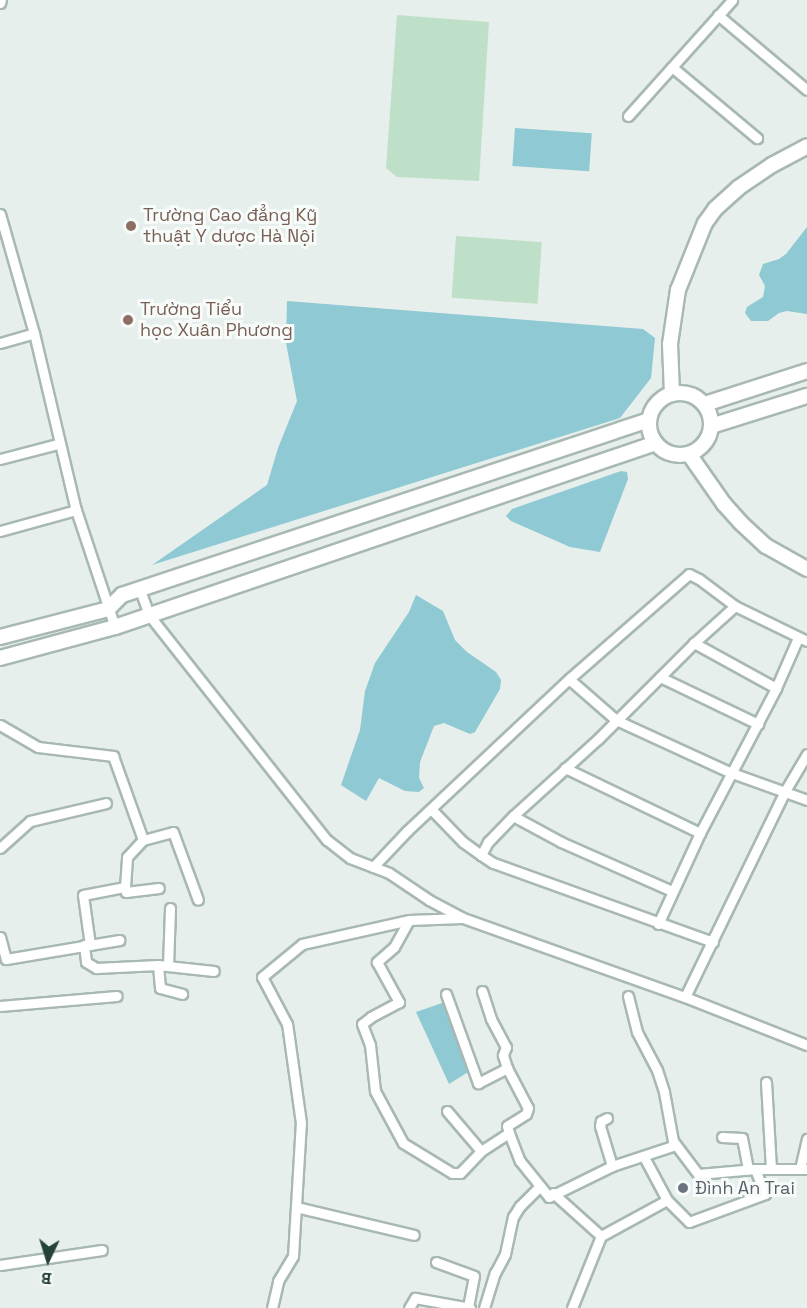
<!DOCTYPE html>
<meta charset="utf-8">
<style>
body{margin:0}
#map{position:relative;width:807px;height:1308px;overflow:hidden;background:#e6efeb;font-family:"Space Grotesk",sans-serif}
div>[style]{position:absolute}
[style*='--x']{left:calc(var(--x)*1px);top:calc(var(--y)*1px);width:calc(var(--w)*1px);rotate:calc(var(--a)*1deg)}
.green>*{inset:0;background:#bfe0c8;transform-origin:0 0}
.water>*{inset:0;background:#8ec9d4;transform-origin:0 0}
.roads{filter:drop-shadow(2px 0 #a8b8b2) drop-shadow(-2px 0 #a8b8b2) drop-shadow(0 2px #a8b8b2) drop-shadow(0 -2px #a8b8b2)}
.street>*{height:9px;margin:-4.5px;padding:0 4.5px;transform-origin:4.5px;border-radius:4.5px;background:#fff}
.secondary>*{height:14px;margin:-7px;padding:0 7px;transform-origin:7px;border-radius:7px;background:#fff}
.secondary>.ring{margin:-7px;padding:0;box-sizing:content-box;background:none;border:14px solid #fff;border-radius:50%}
.dots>*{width:16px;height:16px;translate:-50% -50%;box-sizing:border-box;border:3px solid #f7fbf9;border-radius:50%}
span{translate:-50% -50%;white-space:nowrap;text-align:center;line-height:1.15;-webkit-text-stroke:6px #f7fbf9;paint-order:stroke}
.education-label{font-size:18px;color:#785e54}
.left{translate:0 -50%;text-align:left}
.worship-label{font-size:18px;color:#5b616d}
.north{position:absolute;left:18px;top:1230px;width:60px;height:60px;-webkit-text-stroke:4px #f7fbf9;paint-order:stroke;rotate:184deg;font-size:16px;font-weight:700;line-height:24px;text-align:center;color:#24423a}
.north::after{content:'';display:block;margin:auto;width:21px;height:27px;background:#24423a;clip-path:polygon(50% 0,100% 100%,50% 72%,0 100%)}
</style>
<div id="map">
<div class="green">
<div style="clip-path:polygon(397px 15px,489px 22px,479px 181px,397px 177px,386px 168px)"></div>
<div style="left:456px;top:236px;width:86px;height:62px;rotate:4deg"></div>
</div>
<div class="water">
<div style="left:515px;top:128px;width:77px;height:38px;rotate:4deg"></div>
<div style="clip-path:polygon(807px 227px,807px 314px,787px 311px,779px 313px,768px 321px,751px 321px,745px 313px,747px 307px,763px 297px,765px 286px,759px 275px,763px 264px,779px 259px,786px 254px)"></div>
<div style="clip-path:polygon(287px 301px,643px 329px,655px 338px,651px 378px,620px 418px,152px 565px,267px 485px,278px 448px,297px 401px,286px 343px)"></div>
<div style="clip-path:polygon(621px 471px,627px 472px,628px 479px,600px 552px,570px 547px,511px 521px,506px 516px,512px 509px)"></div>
<div style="clip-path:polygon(416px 595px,443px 611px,455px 640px,467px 652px,496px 672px,501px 680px,500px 689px,475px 732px,470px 734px,444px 723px,434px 726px,420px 762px,419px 778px,424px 788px,419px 792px,405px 791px,379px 778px,366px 801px,341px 785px,360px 730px,365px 691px,375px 663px,409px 612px)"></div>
<div style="clip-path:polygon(448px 1001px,473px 1069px,449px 1084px,416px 1012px)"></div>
</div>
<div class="roads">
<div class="street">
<div style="--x:0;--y:3;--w:3;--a:-72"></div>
<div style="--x:718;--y:15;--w:116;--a:40.1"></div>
<div style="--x:672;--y:67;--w:111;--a:39.9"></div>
<div style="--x:628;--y:116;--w:156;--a:-48.1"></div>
<div style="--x:0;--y:214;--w:124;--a:74.1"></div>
<div style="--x:34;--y:333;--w:182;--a:76.7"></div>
<div style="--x:76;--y:510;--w:123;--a:71.6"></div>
<div style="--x:0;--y:343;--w:35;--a:-16"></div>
<div style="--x:0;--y:459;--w:60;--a:-14.5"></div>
<div style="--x:0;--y:531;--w:79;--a:-15.4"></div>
<div style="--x:140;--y:590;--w:27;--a:70"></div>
<div style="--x:149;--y:615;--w:287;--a:51.7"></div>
<div style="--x:327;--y:840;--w:29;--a:38"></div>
<div style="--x:350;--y:858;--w:42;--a:21"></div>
<div style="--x:389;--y:873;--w:48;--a:34"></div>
<div style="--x:429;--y:900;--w:38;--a:28"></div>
<div style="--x:463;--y:918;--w:236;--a:19.6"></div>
<div style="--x:685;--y:997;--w:131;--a:21.5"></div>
<div style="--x:660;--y:677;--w:109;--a:25.6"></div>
<div style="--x:569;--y:679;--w:62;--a:41.1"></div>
<div style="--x:616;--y:720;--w:128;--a:24.6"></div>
<div style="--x:732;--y:773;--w:80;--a:19.8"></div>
<div style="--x:776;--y:688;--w:55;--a:-66.3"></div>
<div style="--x:0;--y:725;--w:44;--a:30.1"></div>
<div style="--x:38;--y:747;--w:76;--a:6.8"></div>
<div style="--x:113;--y:756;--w:89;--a:70.3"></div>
<div style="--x:143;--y:840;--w:31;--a:-15"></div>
<div style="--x:173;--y:832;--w:72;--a:69.8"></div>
<div style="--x:565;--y:768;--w:150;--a:25.7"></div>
<div style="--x:431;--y:809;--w:46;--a:45.9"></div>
<div style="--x:463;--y:842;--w:22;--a:36"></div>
<div style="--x:513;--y:816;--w:55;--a:28.4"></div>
<div style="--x:561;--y:842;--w:121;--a:23.8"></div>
<div style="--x:0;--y:848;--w:40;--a:-42"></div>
<div style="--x:30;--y:821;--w:78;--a:-13.3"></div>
<div style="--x:373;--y:867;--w:50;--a:-46.6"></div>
<div style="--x:407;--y:831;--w:222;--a:-43.2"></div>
<div style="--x:569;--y:679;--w:159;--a:-41.2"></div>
<div style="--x:689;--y:574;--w:11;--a:27"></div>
<div style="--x:699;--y:579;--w:45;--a:36.9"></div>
<div style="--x:735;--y:606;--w:80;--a:25.9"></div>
<div style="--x:125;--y:887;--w:5;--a:79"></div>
<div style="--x:126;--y:892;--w:33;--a:-7"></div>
<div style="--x:409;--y:920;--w:31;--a:119"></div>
<div style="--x:394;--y:947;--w:23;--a:139"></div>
<div style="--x:377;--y:962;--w:46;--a:61.2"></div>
<div style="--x:399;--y:1002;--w:32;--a:152"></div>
<div style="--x:371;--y:1017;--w:11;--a:142"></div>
<div style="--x:362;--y:1024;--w:22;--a:69"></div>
<div style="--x:370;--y:1045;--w:46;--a:83.8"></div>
<div style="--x:375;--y:1091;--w:59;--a:61.7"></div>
<div style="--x:403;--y:1143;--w:57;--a:31.5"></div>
<div style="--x:452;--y:1173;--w:8;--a:0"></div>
<div style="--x:460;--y:1173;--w:30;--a:-46"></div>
<div style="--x:658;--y:924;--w:100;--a:-65.2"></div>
<div style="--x:700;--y:833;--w:164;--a:-62.3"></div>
<div style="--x:776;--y:688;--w:94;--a:-151.2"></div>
<div style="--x:0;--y:937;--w:23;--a:75"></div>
<div style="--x:6;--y:959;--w:115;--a:-9.5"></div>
<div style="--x:713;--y:942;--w:234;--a:-160.2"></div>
<div style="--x:493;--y:863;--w:14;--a:-146"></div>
<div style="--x:481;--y:855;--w:15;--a:-62"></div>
<div style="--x:488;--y:842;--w:36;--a:-46"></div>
<div style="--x:513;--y:816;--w:115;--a:-42.2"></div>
<div style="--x:598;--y:739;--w:136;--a:-45"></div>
<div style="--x:694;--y:643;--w:55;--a:-42.1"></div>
<div style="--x:84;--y:945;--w:17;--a:83"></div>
<div style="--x:86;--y:962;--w:12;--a:31"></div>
<div style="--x:96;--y:968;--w:62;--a:-2.8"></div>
<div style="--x:158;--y:965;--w:56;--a:6.1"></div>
<div style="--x:90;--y:945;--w:50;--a:-98"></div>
<div style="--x:83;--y:895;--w:43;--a:-10.8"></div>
<div style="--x:125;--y:887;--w:30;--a:-86"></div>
<div style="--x:127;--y:857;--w:23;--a:-47"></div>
<div style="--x:158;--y:965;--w:23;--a:85"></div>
<div style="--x:160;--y:988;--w:23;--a:15"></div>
<div style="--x:168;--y:966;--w:58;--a:-88"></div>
<div style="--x:482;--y:991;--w:29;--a:72"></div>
<div style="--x:491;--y:1019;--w:32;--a:62"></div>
<div style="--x:506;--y:1047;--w:9;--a:111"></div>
<div style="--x:503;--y:1055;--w:14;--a:73"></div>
<div style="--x:507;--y:1068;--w:45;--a:62.3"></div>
<div style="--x:528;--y:1108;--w:6;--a:108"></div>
<div style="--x:526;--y:1114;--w:22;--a:148"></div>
<div style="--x:507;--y:1126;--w:7;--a:74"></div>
<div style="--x:509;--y:1133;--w:30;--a:69"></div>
<div style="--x:520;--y:1161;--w:46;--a:51.1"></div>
<div style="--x:549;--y:1197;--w:70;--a:-26.2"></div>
<div style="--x:612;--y:1166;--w:67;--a:-18.2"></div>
<div style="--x:446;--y:994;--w:95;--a:70.2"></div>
<div style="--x:478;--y:1083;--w:33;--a:-27"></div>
<div style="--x:628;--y:996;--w:37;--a:76"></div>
<div style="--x:637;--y:1032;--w:43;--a:62.2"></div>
<div style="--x:657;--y:1070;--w:23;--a:72"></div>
<div style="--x:664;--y:1092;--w:50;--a:79.6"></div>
<div style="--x:673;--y:1141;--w:41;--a:52.9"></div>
<div style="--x:698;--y:1174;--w:57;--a:-5"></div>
<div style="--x:755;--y:1169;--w:52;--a:0"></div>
<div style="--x:685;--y:997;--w:229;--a:-64.1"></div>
<div style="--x:785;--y:791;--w:43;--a:-59.3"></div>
<div style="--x:0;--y:1006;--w:117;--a:-4.9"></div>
<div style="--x:766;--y:1082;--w:87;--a:86.7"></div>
<div style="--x:447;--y:1111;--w:52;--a:49.6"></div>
<div style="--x:481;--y:1151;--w:33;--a:-33"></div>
<div style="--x:607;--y:1118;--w:7;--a:153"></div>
<div style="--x:601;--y:1121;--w:5;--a:101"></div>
<div style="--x:600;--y:1126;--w:42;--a:73.3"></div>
<div style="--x:722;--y:1137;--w:20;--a:3"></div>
<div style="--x:742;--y:1138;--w:32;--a:79"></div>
<div style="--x:644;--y:1157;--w:49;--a:61.9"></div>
<div style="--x:667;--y:1200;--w:31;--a:45"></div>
<div style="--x:689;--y:1222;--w:81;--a:-20.2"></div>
<div style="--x:765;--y:1194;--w:27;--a:-112"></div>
<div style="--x:800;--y:1169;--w:31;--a:-77"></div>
<div style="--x:553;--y:1193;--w:64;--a:41.9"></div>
<div style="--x:296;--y:1207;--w:121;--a:13.3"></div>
<div style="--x:436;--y:1262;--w:40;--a:20.2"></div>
<div style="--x:474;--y:1276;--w:32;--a:101"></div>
<div style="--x:0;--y:1265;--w:103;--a:-8.4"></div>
<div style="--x:272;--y:1308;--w:28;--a:-77"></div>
<div style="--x:278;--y:1281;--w:29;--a:-59"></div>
<div style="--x:293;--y:1256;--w:133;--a:-86.6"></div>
<div style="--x:301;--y:1123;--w:100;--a:-98"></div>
<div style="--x:287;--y:1024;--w:53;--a:-118"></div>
<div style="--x:262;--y:977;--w:52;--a:-39.5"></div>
<div style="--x:302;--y:944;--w:110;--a:-12.6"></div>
<div style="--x:409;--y:920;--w:53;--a:-2.2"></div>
<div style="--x:409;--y:1308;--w:12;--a:-59"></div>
<div style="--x:415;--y:1298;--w:56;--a:10.3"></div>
<div style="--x:484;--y:1308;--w:37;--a:-73"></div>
<div style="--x:495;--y:1273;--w:21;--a:-62"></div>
<div style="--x:505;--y:1254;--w:38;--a:-78"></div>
<div style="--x:513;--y:1217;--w:13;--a:-58"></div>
<div style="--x:520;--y:1206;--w:28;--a:-45"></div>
<div style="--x:572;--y:1308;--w:78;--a:-68.1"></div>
<div style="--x:601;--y:1236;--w:75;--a:-28.6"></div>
</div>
<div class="secondary">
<div class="ring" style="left:649px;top:393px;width:48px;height:48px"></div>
<div style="--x:672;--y:394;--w:50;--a:-92.3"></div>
<div style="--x:670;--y:344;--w:55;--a:-81.6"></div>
<div style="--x:678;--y:290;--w:72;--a:-68.1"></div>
<div style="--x:705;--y:223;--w:17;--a:-54"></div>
<div style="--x:715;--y:209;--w:31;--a:-42"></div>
<div style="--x:738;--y:188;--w:41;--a:-34.1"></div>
<div style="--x:772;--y:165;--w:40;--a:-28"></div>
<div style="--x:705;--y:404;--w:107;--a:-17.9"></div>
<div style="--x:711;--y:426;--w:101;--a:-17.4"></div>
<div style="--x:689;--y:454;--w:61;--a:55"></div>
<div style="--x:724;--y:504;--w:25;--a:48"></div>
<div style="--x:741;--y:523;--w:34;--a:43"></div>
<div style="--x:766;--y:546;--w:47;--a:29.3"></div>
<div style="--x:0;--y:637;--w:112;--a:-14.5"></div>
<div style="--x:108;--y:609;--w:20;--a:-45"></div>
<div style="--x:122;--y:595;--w:555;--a:-18.37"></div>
<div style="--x:0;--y:658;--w:119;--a:-15.1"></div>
<div style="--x:115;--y:627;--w:571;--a:-18.78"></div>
</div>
</div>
<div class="dots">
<div style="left:131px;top:226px;background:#8d6e63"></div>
<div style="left:128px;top:320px;background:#8d6e63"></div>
<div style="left:683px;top:1188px;background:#6b7280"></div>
</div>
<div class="education-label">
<span class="left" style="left:143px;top:226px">Trường Cao đẳng Kỹ<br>thuật Y dược Hà Nội</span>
<span class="left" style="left:140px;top:320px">Trường Tiểu<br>học Xuân Phương</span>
</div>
<div class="worship-label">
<span class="left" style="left:695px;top:1188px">Đình An Trai</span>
</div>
<div class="north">B</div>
</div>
